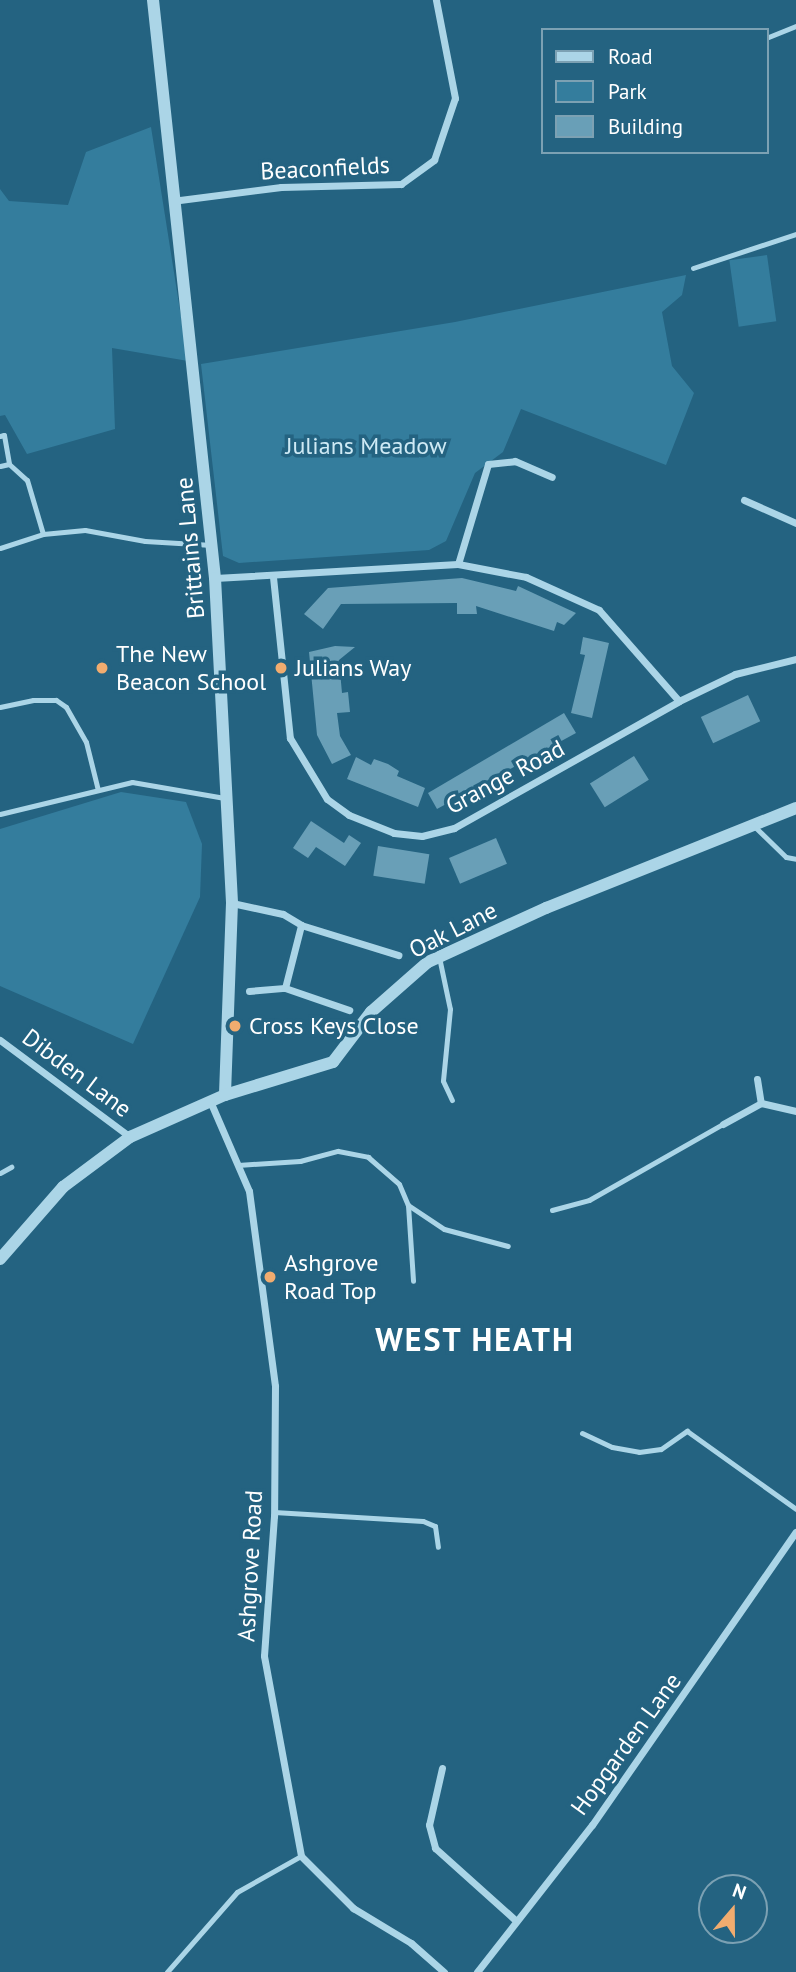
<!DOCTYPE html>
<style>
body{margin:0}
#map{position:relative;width:796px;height:1972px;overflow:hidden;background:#246381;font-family:"PT Sans",sans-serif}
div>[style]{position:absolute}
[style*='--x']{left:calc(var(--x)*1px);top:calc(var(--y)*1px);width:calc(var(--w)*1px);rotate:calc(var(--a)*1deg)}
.green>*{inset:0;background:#347d9d;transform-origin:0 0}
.building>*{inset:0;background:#699fb7;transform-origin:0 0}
.service>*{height:5px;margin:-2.5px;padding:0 2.5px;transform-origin:2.5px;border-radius:2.5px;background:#abd5e7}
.minor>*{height:7px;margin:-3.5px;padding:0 3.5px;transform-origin:3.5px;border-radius:3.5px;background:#abd5e7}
.tertiary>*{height:12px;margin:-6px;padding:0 6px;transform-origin:6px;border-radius:6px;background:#abd5e7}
.dots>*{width:19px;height:19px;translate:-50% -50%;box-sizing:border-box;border:4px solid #246381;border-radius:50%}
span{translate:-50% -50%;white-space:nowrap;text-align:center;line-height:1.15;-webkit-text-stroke:7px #246381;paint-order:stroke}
.street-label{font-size:24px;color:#fff}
.park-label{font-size:24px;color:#cfeaf5}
.poi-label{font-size:24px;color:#fff}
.left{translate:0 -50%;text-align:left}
.district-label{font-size:32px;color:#fff;font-weight:700;letter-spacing:2px}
.legend{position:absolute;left:541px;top:28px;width:228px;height:126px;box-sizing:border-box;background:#246381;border:2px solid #7ca1b3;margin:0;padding:9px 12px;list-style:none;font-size:21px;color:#fff}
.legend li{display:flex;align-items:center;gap:14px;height:35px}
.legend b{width:35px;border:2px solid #7ca1b3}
.north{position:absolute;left:698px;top:1874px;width:70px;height:70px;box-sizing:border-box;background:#246381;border:2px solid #7ca1b3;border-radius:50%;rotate:20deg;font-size:19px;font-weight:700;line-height:28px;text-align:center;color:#fff}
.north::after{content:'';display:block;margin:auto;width:24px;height:32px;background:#f1ac6f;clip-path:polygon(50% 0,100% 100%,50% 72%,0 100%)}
</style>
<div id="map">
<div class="green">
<div style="clip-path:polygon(151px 127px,188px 361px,112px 348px,115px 429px,27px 454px,5px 415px,0 416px,0 189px,9px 201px,68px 205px,86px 152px)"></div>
<div style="left:767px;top:255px;width:67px;height:38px;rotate:82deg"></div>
<div style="clip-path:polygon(686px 275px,682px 295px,662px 312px,672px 366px,694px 393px,666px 465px,521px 409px,503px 452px,475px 473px,446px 541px,429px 550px,239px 563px,223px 556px,201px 364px,455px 322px)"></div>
<div style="clip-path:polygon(121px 792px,186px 802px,202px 844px,200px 897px,133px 1044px,0 986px,0 829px)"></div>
</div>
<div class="building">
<div style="clip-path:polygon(462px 578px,516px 591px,518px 586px,576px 613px,564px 625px,557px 622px,554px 631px,476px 606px,477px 614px,457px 614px,457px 603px,341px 604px,323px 629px,304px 614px,328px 588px)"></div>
<div style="clip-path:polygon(583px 637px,609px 643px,592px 718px,571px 713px,585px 655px,580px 654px)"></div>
<div style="clip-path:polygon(335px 646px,355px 647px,339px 660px,342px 693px,348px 692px,350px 712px,337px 713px,340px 736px,351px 755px,332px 764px,317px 735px,309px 652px)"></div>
<div style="left:748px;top:695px;width:29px;height:52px;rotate:65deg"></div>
<div style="clip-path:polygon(564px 713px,576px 733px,437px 809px,428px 793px)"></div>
<div style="left:634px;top:756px;width:28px;height:52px;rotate:58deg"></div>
<div style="clip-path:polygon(356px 757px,371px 765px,374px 759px,388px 764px,399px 771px,397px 776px,425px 788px,418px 807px,347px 779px)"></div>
<div style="clip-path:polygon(311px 821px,344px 843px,349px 835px,361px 843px,345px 866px,316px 847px,308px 858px,293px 848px)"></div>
<div style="left:496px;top:838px;width:28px;height:51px;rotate:67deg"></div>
<div style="left:378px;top:846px;width:52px;height:30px;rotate:9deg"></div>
</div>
<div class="service">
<div style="--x:766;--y:38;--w:32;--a:-22"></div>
<div style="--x:693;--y:268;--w:108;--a:-18.3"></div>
<div style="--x:0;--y:436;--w:4;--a:-14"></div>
<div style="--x:4;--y:435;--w:29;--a:80"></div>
<div style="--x:9;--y:464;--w:9;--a:167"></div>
<div style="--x:9;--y:464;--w:24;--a:42"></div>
<div style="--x:27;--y:480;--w:56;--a:73.5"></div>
<div style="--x:0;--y:548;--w:45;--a:-18"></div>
<div style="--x:43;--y:534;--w:42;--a:-5.4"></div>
<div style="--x:85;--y:530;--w:61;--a:10.4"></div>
<div style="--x:145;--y:541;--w:67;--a:3.4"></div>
<div style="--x:0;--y:707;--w:34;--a:-12"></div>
<div style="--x:33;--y:700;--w:23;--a:0"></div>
<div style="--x:56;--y:700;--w:12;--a:35"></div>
<div style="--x:66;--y:707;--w:40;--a:60.3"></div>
<div style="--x:86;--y:742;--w:49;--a:76"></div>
<div style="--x:0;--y:814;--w:136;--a:-13.6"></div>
<div style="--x:132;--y:782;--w:94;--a:9.8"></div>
<div style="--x:755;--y:827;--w:43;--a:44.1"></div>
<div style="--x:786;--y:857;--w:10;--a:11"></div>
<div style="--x:439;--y:957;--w:53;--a:78.1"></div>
<div style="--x:450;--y:1009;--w:72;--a:95.6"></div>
<div style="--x:443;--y:1081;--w:21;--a:65"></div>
<div style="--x:238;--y:1165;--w:62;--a:-3.7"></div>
<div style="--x:300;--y:1161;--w:39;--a:-15"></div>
<div style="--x:338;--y:1151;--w:31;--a:11"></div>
<div style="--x:368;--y:1157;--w:41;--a:41.1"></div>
<div style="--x:399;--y:1184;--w:23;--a:67"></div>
<div style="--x:408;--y:1205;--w:76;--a:86.2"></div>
<div style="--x:0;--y:1173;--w:13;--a:-29"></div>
<div style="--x:408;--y:1205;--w:43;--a:33.7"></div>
<div style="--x:444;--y:1229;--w:66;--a:14.9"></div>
<div style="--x:552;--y:1210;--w:38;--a:-15"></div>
<div style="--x:589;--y:1200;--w:154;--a:-29.6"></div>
<div style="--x:582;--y:1433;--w:33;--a:25"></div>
<div style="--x:612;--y:1447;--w:27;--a:10"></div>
<div style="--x:639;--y:1452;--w:22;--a:-8"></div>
<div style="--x:661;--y:1449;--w:32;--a:-35"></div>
<div style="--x:687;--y:1431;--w:134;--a:35.6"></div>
<div style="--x:274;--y:1512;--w:149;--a:3.5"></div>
<div style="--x:423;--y:1521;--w:13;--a:23"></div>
<div style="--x:435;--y:1526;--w:21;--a:82"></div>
<div style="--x:167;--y:1972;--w:106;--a:-48.8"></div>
<div style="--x:237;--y:1892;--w:73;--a:-29.4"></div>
</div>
<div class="minor">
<div style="--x:172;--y:201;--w:110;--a:-7.3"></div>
<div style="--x:281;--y:187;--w:120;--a:-1.4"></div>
<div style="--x:401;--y:184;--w:41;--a:-36"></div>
<div style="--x:434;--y:160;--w:65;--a:-71.3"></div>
<div style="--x:455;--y:98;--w:100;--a:-101"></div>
<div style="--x:744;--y:500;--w:57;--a:23.9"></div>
<div style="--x:458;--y:564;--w:104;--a:-73.3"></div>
<div style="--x:488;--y:464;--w:27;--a:-6"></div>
<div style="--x:515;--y:461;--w:40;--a:23.4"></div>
<div style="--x:273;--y:577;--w:162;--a:84"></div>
<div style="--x:290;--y:738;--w:71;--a:58.8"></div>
<div style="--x:327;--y:799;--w:27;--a:36"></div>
<div style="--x:349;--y:815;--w:48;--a:21.8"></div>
<div style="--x:394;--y:833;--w:28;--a:6"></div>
<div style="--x:422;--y:836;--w:33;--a:-14"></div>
<div style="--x:454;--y:828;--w:258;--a:-29.4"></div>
<div style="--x:679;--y:701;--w:62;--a:-25.7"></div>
<div style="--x:735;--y:674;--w:63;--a:-13.8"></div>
<div style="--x:215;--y:578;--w:243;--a:-3.3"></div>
<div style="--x:458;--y:564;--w:69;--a:10.8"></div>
<div style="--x:526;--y:577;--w:80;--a:24.3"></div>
<div style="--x:599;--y:610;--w:121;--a:48.7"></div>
<div style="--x:232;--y:903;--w:52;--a:12.2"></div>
<div style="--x:283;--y:914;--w:21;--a:31"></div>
<div style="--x:301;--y:925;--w:102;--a:17.2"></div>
<div style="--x:285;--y:988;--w:68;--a:19"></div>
<div style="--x:249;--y:991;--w:36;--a:-5"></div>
<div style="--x:285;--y:988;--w:65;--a:-75.7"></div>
<div style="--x:0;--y:1040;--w:162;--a:36.7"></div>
<div style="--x:757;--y:1079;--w:24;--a:81"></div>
<div style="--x:761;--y:1103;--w:36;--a:13"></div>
<div style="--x:210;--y:1101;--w:98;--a:66.6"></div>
<div style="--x:249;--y:1191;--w:197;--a:82.4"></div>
<div style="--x:275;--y:1386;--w:130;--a:90.4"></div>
<div style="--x:274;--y:1516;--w:140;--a:94.1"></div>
<div style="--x:264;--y:1656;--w:203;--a:79.5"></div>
<div style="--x:301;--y:1856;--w:74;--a:45"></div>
<div style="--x:353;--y:1908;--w:68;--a:31.1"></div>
<div style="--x:411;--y:1943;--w:44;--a:41.3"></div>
<div style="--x:723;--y:1124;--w:43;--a:-28.9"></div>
<div style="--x:442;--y:1768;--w:58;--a:102.8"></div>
<div style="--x:429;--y:1825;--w:24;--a:75"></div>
<div style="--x:435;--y:1848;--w:106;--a:41.9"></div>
<div style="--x:477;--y:1972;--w:187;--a:-52"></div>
<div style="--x:592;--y:1825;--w:357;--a:-55.2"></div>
</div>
<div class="tertiary">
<div style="--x:153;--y:0;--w:581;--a:83.88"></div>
<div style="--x:215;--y:578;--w:325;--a:87"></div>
<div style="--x:232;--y:903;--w:192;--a:92.1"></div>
<div style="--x:0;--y:1259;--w:96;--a:-48.8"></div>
<div style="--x:63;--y:1187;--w:84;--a:-36.7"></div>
<div style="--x:130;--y:1137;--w:104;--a:-23.9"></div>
<div style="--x:225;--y:1095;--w:113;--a:-17"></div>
<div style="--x:333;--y:1062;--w:63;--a:-52.8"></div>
<div style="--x:371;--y:1012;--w:76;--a:-41.3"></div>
<div style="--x:428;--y:962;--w:130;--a:-24.6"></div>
<div style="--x:546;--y:908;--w:269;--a:-21.8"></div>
</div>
<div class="dots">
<div style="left:102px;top:668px;background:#f1ac6f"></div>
<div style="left:281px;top:668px;background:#f1ac6f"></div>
<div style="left:235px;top:1026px;background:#f1ac6f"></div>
<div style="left:270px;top:1277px;background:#f1ac6f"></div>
</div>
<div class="street-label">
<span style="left:325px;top:168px;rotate:-3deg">Beaconfields</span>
<span style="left:190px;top:548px;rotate:-95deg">Brittains Lane</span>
<span style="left:505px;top:777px;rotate:-28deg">Grange Road</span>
<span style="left:453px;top:930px;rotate:-27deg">Oak Lane</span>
<span style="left:77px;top:1073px;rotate:37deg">Dibden Lane</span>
<span style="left:250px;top:1566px;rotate:-87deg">Ashgrove Road</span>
<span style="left:626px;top:1744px;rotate:-54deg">Hopgarden Lane</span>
</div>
<div class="park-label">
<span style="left:366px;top:446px">Julians Meadow</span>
</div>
<div class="poi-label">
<span class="left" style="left:116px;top:668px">The New<br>Beacon School</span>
<span class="left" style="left:295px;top:668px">Julians Way</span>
<span class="left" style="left:249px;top:1026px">Cross Keys Close</span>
<span class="left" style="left:284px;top:1277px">Ashgrove<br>Road Top</span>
</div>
<div class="district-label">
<span style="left:475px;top:1339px">WEST HEATH</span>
</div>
<ul class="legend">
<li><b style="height:9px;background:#abd5e7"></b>Road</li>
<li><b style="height:19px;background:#347d9d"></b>Park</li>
<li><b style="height:19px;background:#699fb7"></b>Building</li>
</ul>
<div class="north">N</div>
</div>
